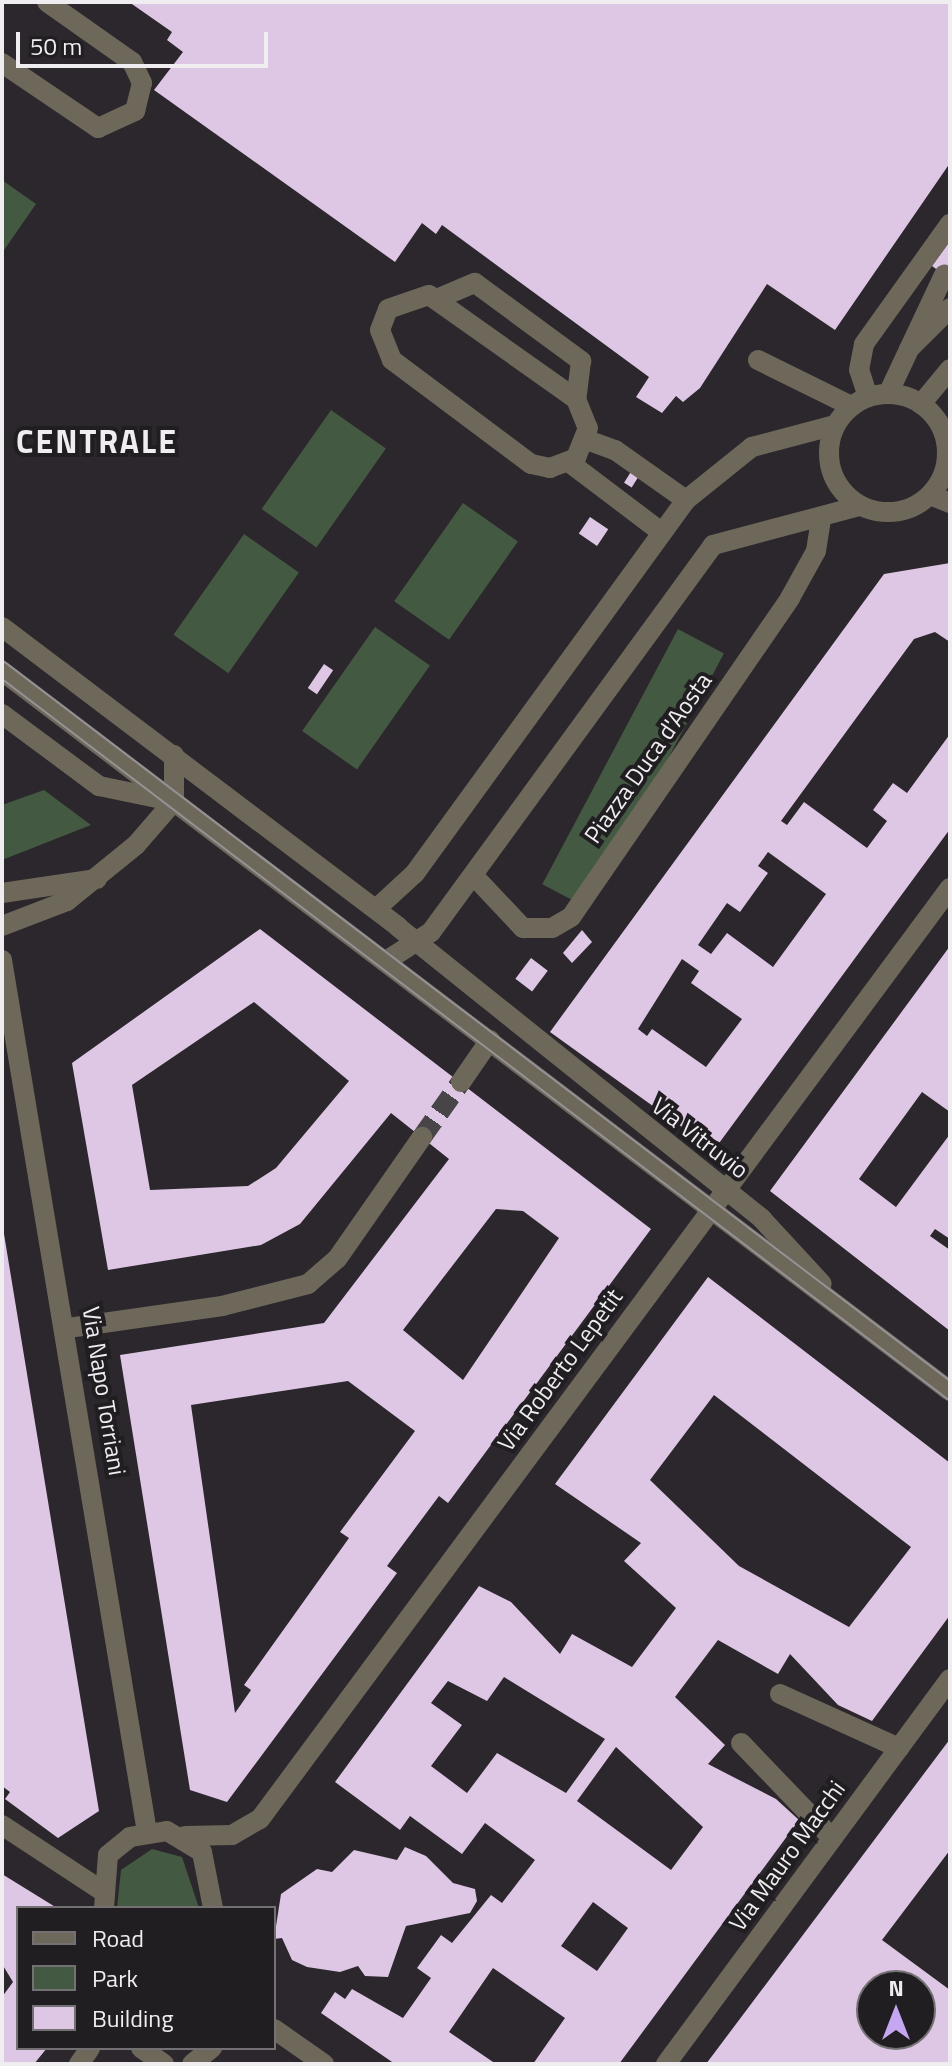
<!DOCTYPE html>
<style>
body{margin:0}
#map{position:relative;width:952px;height:2066px;overflow:hidden;background:#2b272c;font-family:"Titillium Web",sans-serif}
div>[style]{position:absolute}
[style*='--x']{left:calc(var(--x)*1px);top:calc(var(--y)*1px);width:calc(var(--w)*1px);rotate:calc(var(--a)*1deg)}
.green>*{inset:0;background:#445941;transform-origin:0 0}
.building>*{inset:0;background:#dec6e5;transform-origin:0 0}
.minor-tunnel>*{height:20px;margin-top:-10px;transform-origin:0;background:repeating-linear-gradient(90deg,#484549 0 20px,transparent 0 30px)}
.minor>*{height:20px;margin:-10px;padding:0 10px;transform-origin:10px;border-radius:10px;background:#6e685b}
.minor>.ring{margin:-10px;padding:0;box-sizing:content-box;background:none;border:20px solid #6e685b;border-radius:50%}
.tram>*{height:2px;margin:-1px;padding:0 1px;transform-origin:1px;border-radius:1px;background:#959296}
span{translate:-50% -50%;white-space:nowrap;text-align:center;line-height:1.15;-webkit-text-stroke:8px #211e22;paint-order:stroke}
.street-label{font-size:24px;color:#efedf0}
.district-label{font-size:32px;color:#efedf0;font-weight:700;letter-spacing:2px}
.frame{position:absolute;inset:0;border:4px solid #efedf0;pointer-events:none}
.legend{position:absolute;left:16px;top:1906px;width:260px;height:144px;box-sizing:border-box;background:#211e22;border:2px solid #737174;margin:0;padding:10px 14px;list-style:none;font-size:24px;color:#efedf0}
.legend li{display:flex;align-items:center;gap:16px;height:40px}
.legend b{width:40px;border:2px solid #737174}
.north{position:absolute;left:856px;top:1970px;width:80px;height:80px;box-sizing:border-box;background:#211e22;border:2px solid #737174;border-radius:50%;rotate:0deg;font-size:22px;font-weight:700;line-height:32px;text-align:center;color:#efedf0}
.north::after{content:'';display:block;margin:auto;width:28px;height:36px;background:#c5a6f0;clip-path:polygon(50% 0,100% 100%,50% 72%,0 100%)}
.scale{position:absolute;left:16px;top:32px;width:252px;height:36px;box-sizing:border-box;border:4px solid #efedf0;border-top:0;padding-left:10px;font-size:24px;line-height:28px;white-space:nowrap;color:#efedf0;-webkit-text-stroke:6px #211e22;paint-order:stroke}
</style>
<div id="map">
<div class="green">
<div style="clip-path:polygon(2px 180px,36px 204px,2px 253px)"></div>
<div style="left:331px;top:410px;width:67px;height:121px;rotate:35deg"></div>
<div style="left:463px;top:503px;width:67px;height:120px;rotate:35deg"></div>
<div style="left:244px;top:534px;width:67px;height:123px;rotate:35deg"></div>
<div style="left:375px;top:627px;width:67px;height:127px;rotate:35deg"></div>
<div style="left:678px;top:629px;width:52px;height:289px;rotate:28deg"></div>
<div style="clip-path:polygon(44px 790px,91px 825px,2px 860px,2px 805px)"></div>
<div style="clip-path:polygon(152px 1849px,182px 1857px,199px 1908px,117px 1908px,121px 1870px)"></div>
</div>
<div class="building">
<div style="clip-path:polygon(129px 2px,950px 2px,950px 163px,835px 330px,767px 284px,700px 388px,683px 402px,676px 396px,662px 413px,636px 397px,649px 377px,442px 225px,436px 234px,422px 223px,395px 262px,154px 90px,183px 52px,167px 40px,172px 32px)"></div>
<div style="clip-path:polygon(950px 241px,950px 279px,932px 266px)"></div>
<div style="left:632px;top:470px;width:9px;height:15px;rotate:32deg"></div>
<div style="left:590px;top:517px;width:22px;height:20px;rotate:34deg"></div>
<div style="clip-path:polygon(evenodd,950px 563px,950px 642px,935px 632px,914px 639px,781px 821px,787px 825px,804px 802px,867px 848px,887px 821px,873px 810px,893px 783px,907px 793px,950px 734px,950px 829px,714px 1150px,550px 1032px,884px 574px,950px 563px,768px 852px,826px 894px,773px 967px,727px 933px,711px 954px,698px 945px,727px 903px,740px 912px,768px 873px,758px 866px,768px 852px,950px 563px,682px 959px,699px 971px,691px 983px,742px 1019px,706px 1067px,652px 1029px,647px 1036px,638px 1029px,682px 959px)"></div>
<div style="left:324px;top:664px;width:11px;height:29px;rotate:34deg"></div>
<div style="clip-path:polygon(evenodd,260px 929px,651px 1229px,448px 1503px,439px 1496px,387px 1566px,397px 1573px,227px 1802px,190px 1790px,120px 1355px,324px 1323px,449px 1159px,391px 1113px,300px 1224px,261px 1245px,108px 1270px,72px 1063px,260px 929px,254px 1002px,349px 1081px,276px 1168px,248px 1186px,150px 1190px,132px 1085px,254px 1002px,260px 929px,496px 1209px,523px 1211px,559px 1238px,463px 1380px,403px 1330px,496px 1209px,260px 929px,348px 1381px,415px 1431px,340px 1532px,349px 1538px,244px 1685px,251px 1690px,235px 1713px,191px 1405px,348px 1381px)"></div>
<div style="clip-path:polygon(582px 930px,592px 942px,572px 963px,563px 953px)"></div>
<div style="clip-path:polygon(950px 946px,950px 1112px,922px 1092px,859px 1179px,896px 1207px,950px 1134px,950px 1239px,935px 1229px,930px 1236px,950px 1250px,950px 1331px,770px 1191px)"></div>
<div style="left:531px;top:958px;width:21px;height:26px;rotate:37deg"></div>
<div style="clip-path:polygon(4px 1234px,99px 1811px,58px 1838px,5px 1799px,10px 1792px,2px 1786px)"></div>
<div style="clip-path:polygon(evenodd,708px 1277px,950px 1463px,950px 1615px,872px 1721px,838px 1705px,790px 1654px,778px 1674px,718px 1640px,675px 1697px,725px 1745px,708px 1764px,776px 1799px,799px 1820px,619px 2064px,533px 2064px,565px 2018px,493px 1968px,449px 2032px,496px 2064px,395px 2064px,321px 2013px,335px 1992px,345px 1999px,352px 1989px,403px 2018px,431px 1978px,417px 1968px,441px 1935px,452px 1943px,491px 1895px,502px 1903px,535px 1860px,485px 1823px,462px 1854px,410px 1816px,400px 1830px,335px 1782px,479px 1586px,511px 1602px,560px 1654px,572px 1634px,632px 1667px,676px 1608px,624px 1561px,641px 1543px,555px 1484px,708px 1277px,714px 1395px,911px 1547px,849px 1627px,739px 1566px,650px 1480px,714px 1395px,708px 1277px,504px 1677px,605px 1739px,566px 1793px,497px 1753px,467px 1793px,431px 1766px,462px 1725px,431px 1703px,448px 1681px,487px 1701px,504px 1677px,708px 1277px,616px 1747px,703px 1827px,671px 1870px,577px 1801px,616px 1747px,708px 1277px,593px 1902px,628px 1928px,597px 1971px,561px 1946px,593px 1902px)"></div>
<div style="clip-path:polygon(evenodd,950px 1739px,950px 1850px,882px 1940px,950px 1990px,950px 2064px,706px 2064px,950px 1739px,872px 1986px,920px 1986px,920px 2034px,872px 2034px,872px 1986px)"></div>
<div style="clip-path:polygon(405px 1847px,426px 1856px,453px 1883px,475px 1889px,477px 1901px,470px 1913px,406px 1926px,388px 1977px,365px 1976px,358px 1966px,340px 1972px,307px 1967px,292px 1960px,282px 1938px,274px 1939px,281px 1894px,317px 1869px,332px 1872px,354px 1850px,397px 1860px)"></div>
<div style="clip-path:polygon(2px 1874px,57px 1908px,18px 1908px,18px 2048px,47px 2048px,34px 2064px,2px 2064px,2px 1997px,13px 1982px,2px 1964px)"></div>
</div>
<div class="minor-tunnel">
<div style="--x:422;--y:1137;--w:67;--a:-54.7"></div>
</div>
<div class="minor">
<div style="--x:2;--y:63;--w:116;--a:34.1"></div>
<div style="--x:98;--y:128;--w:41;--a:-24.7"></div>
<div style="--x:135;--y:111;--w:29;--a:-76"></div>
<div style="--x:142;--y:83;--w:23;--a:-115"></div>
<div style="--x:132;--y:62;--w:104;--a:-144.8"></div>
<div style="--x:429;--y:295;--w:180;--a:35.3"></div>
<div style="--x:576;--y:399;--w:31;--a:68"></div>
<div style="--x:588;--y:428;--w:32;--a:112"></div>
<div style="--x:576;--y:458;--w:28;--a:159"></div>
<div style="--x:550;--y:468;--w:19;--a:-168"></div>
<div style="--x:531;--y:464;--w:174;--a:-143.2"></div>
<div style="--x:392;--y:360;--w:32;--a:-112"></div>
<div style="--x:380;--y:330;--w:22;--a:-69"></div>
<div style="--x:388;--y:309;--w:43;--a:-18.9"></div>
<div style="--x:439;--y:298;--w:39;--a:-23"></div>
<div style="--x:475;--y:283;--w:132;--a:36.3"></div>
<div style="--x:581;--y:361;--w:38;--a:97"></div>
<div style="--x:909;--y:349;--w:58;--a:-45"></div>
<div style="--x:758;--y:360;--w:104;--a:26.3"></div>
<div class="ring" style="left:829px;top:394px;width:98px;height:98px"></div>
<div style="--x:888;--y:394;--w:132;--a:-64.8"></div>
<div style="--x:868;--y:397;--w:28;--a:-108"></div>
<div style="--x:859;--y:370;--w:26;--a:-79"></div>
<div style="--x:864;--y:344;--w:148;--a:-54.4"></div>
<div style="--x:921;--y:404;--w:45;--a:-50.4"></div>
<div style="--x:587;--y:440;--w:30;--a:20"></div>
<div style="--x:615;--y:450;--w:87;--a:35.2"></div>
<div style="--x:570;--y:463;--w:113;--a:37.1"></div>
<div style="--x:930;--y:495;--w:22;--a:22"></div>
<div style="--x:2;--y:627;--w:497;--a:37.1"></div>
<div style="--x:398;--y:927;--w:467;--a:38.7"></div>
<div style="--x:762;--y:1219;--w:88;--a:47.3"></div>
<div style="--x:2;--y:671;--w:1190;--a:37.22"></div>
<div style="--x:2;--y:714;--w:121;--a:36.6"></div>
<div style="--x:99;--y:786;--w:75;--a:11.6"></div>
<div style="--x:473;--y:875;--w:73;--a:46.7"></div>
<div style="--x:523;--y:928;--w:29;--a:0"></div>
<div style="--x:552;--y:928;--w:22;--a:-30"></div>
<div style="--x:571;--y:917;--w:387;--a:-55.5"></div>
<div style="--x:790;--y:598;--w:54;--a:-61"></div>
<div style="--x:816;--y:551;--w:33;--a:-81"></div>
<div style="--x:2;--y:893;--w:96;--a:-8.4"></div>
<div style="--x:376;--y:909;--w:53;--a:-42.7"></div>
<div style="--x:415;--y:873;--w:461;--a:-54"></div>
<div style="--x:686;--y:500;--w:85;--a:-38.8"></div>
<div style="--x:752;--y:447;--w:86;--a:-14.8"></div>
<div style="--x:2;--y:926;--w:70;--a:-21"></div>
<div style="--x:67;--y:901;--w:89;--a:-39.1"></div>
<div style="--x:136;--y:845;--w:58;--a:-49.2"></div>
<div style="--x:174;--y:801;--w:46;--a:-90"></div>
<div style="--x:2;--y:960;--w:884;--a:80.56"></div>
<div style="--x:386;--y:961;--w:54;--a:-32.8"></div>
<div style="--x:431;--y:932;--w:479;--a:-53.9"></div>
<div style="--x:713;--y:545;--w:152;--a:-14.9"></div>
<div style="--x:461;--y:1082;--w:51;--a:-55.4"></div>
<div style="--x:68;--y:1328;--w:156;--a:-8.1"></div>
<div style="--x:222;--y:1306;--w:89;--a:-14.3"></div>
<div style="--x:308;--y:1284;--w:38;--a:-41"></div>
<div style="--x:337;--y:1259;--w:149;--a:-55.1"></div>
<div style="--x:780;--y:1694;--w:131;--a:24.4"></div>
<div style="--x:741;--y:1743;--w:132;--a:46.2"></div>
<div style="--x:2;--y:1825;--w:118;--a:33.3"></div>
<div style="--x:185;--y:1836;--w:47;--a:-1.2"></div>
<div style="--x:232;--y:1835;--w:32;--a:-30"></div>
<div style="--x:260;--y:1819;--w:1159;--a:-53.46"></div>
<div style="--x:104;--y:1908;--w:53;--a:-85.7"></div>
<div style="--x:108;--y:1855;--w:28;--a:-39"></div>
<div style="--x:130;--y:1837;--w:37;--a:-9"></div>
<div style="--x:167;--y:1831;--w:41;--a:31"></div>
<div style="--x:202;--y:1852;--w:57;--a:78.9"></div>
<div style="--x:274;--y:2029;--w:61;--a:35"></div>
<div style="--x:141;--y:2048;--w:28;--a:35"></div>
<div style="--x:79;--y:2064;--w:19;--a:-55"></div>
<div style="--x:192;--y:2064;--w:26;--a:-39"></div>
<div style="--x:666;--y:2064;--w:478;--a:-53.6"></div>
</div>
<div class="tram">
<div style="--x:2;--y:660;--w:1191;--a:37.25"></div>
<div style="--x:2;--y:679;--w:1192;--a:37.29"></div>
</div>
<div class="street-label">
<span style="left:648px;top:758px;rotate:-55deg">Piazza Duca d'Aosta</span>
<span style="left:700px;top:1138px;rotate:38deg">Via Vitruvio</span>
<span style="left:560px;top:1370px;rotate:-54deg">Via Roberto Lepetit</span>
<span style="left:104px;top:1391px;rotate:81deg">Via Napo Torriani</span>
<span style="left:787px;top:1856px;rotate:-54deg">Via Mauro Macchi</span>
</div>
<div class="district-label">
<span style="left:97px;top:441px">CENTRALE</span>
</div>
<div class="frame"></div>
<ul class="legend">
<li><b style="height:10px;background:#6e685b"></b>Road</li>
<li><b style="height:22px;background:#445941"></b>Park</li>
<li><b style="height:22px;background:#dec6e5"></b>Building</li>
</ul>
<div class="north">N</div>
<div class="scale">50 m</div>
</div>
